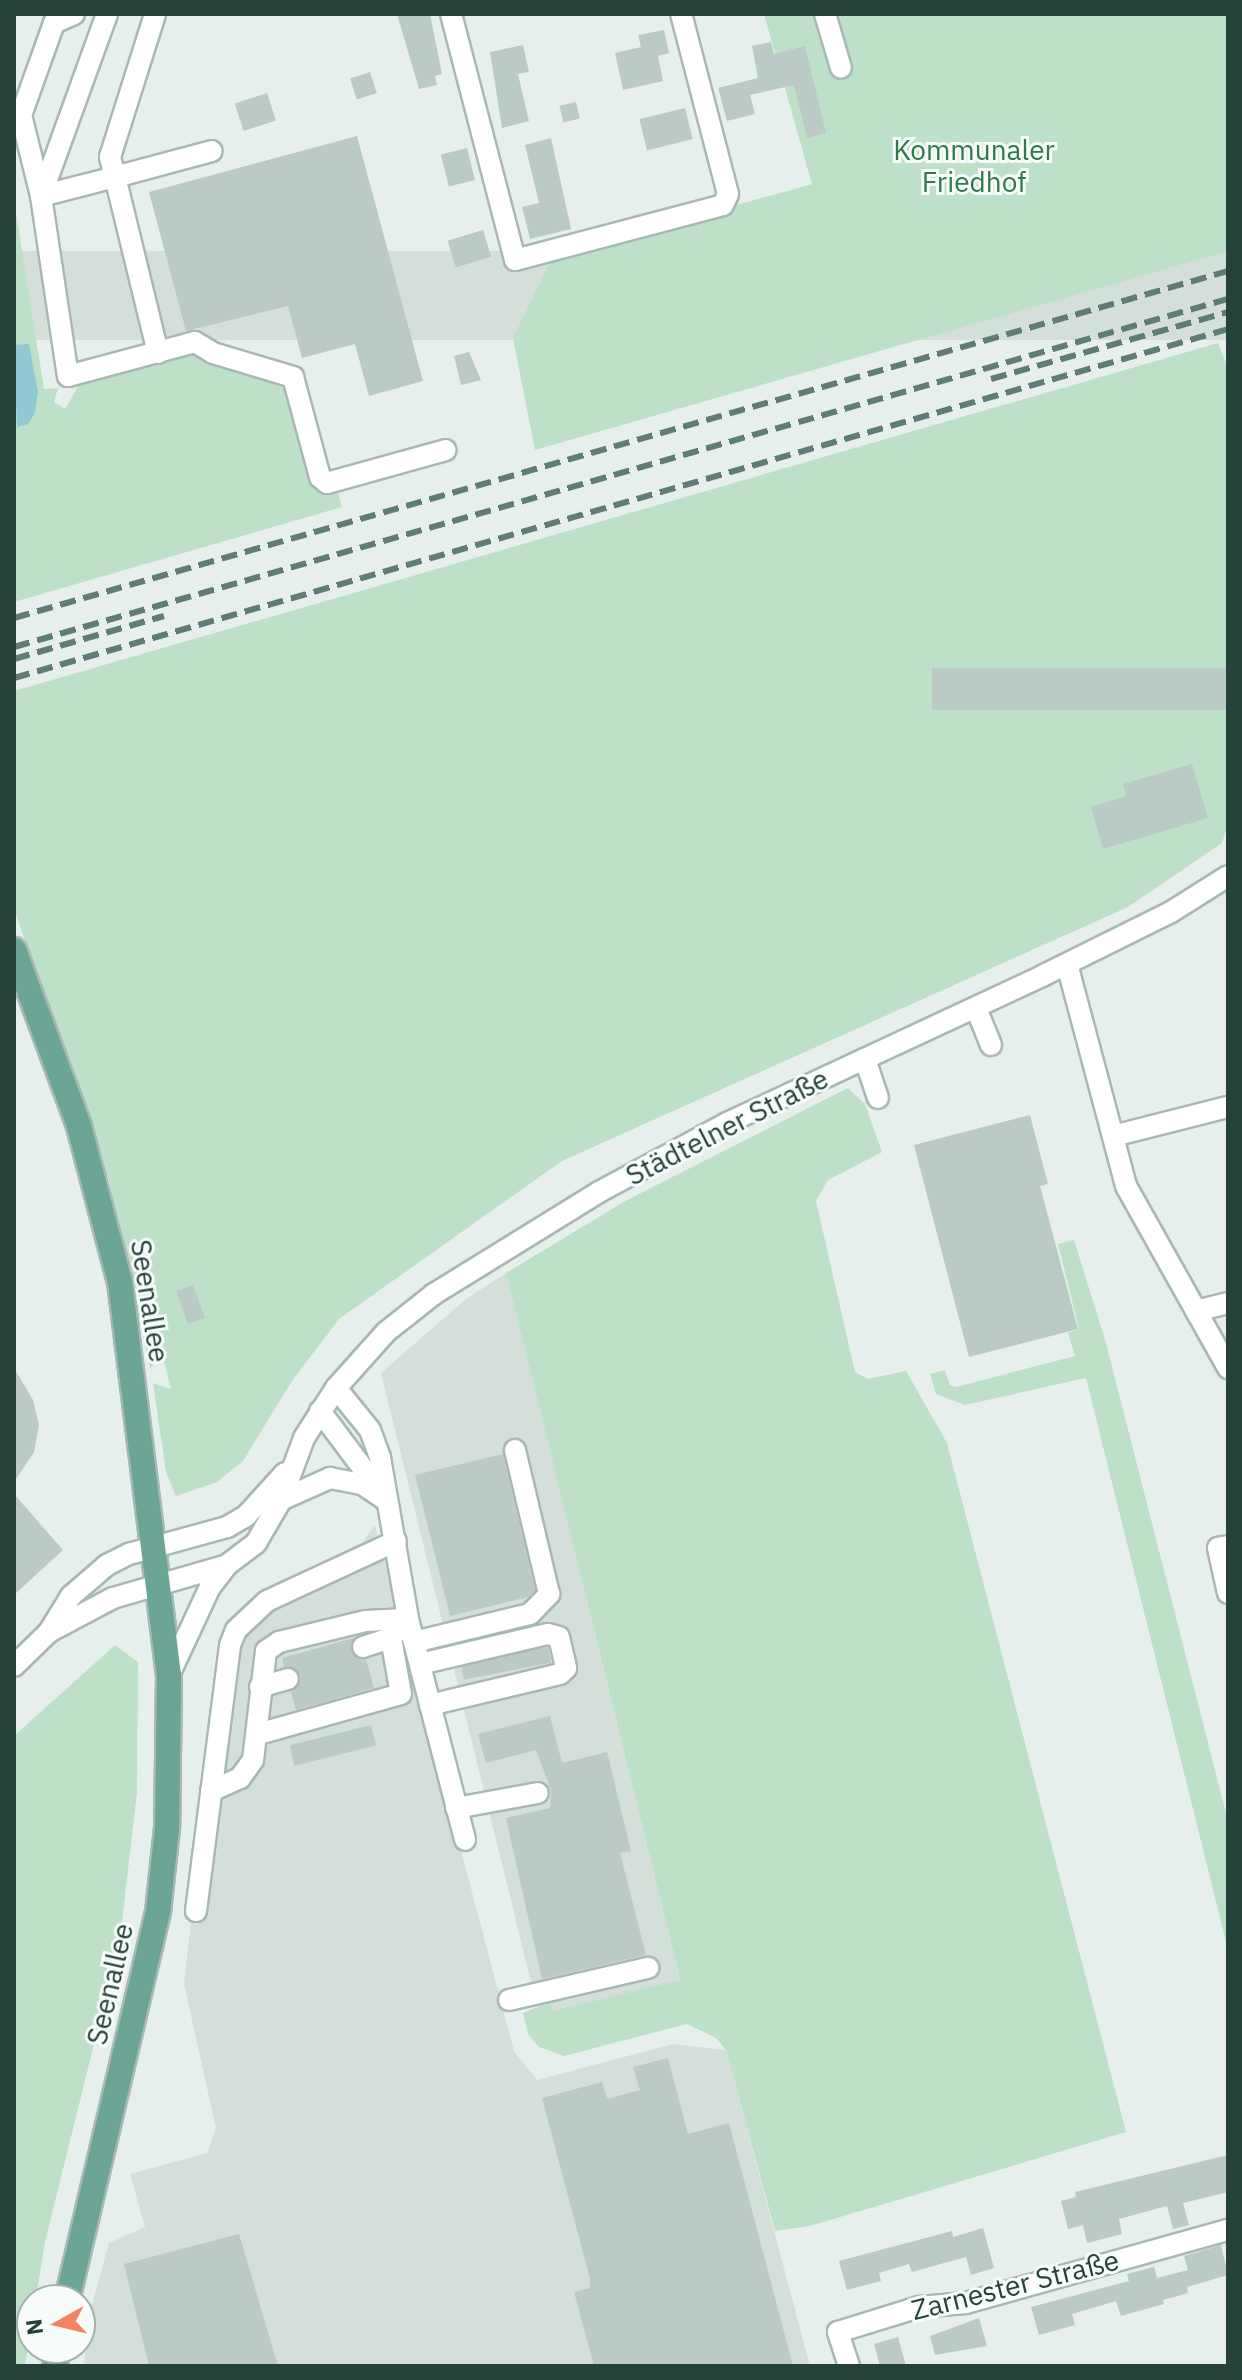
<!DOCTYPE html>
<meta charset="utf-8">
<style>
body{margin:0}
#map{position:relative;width:1242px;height:2380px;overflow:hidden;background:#e6efeb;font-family:"IBM Plex Sans",sans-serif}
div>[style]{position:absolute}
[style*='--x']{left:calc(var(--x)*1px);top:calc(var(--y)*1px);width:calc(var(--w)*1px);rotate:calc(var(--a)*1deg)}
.built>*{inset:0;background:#d4dfda;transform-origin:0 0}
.green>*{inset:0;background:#bfe0c8}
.water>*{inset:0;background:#8ec9d4}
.building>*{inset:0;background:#bbcac4;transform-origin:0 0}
.roads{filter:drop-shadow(2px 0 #a8b8b2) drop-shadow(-2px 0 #a8b8b2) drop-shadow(0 2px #a8b8b2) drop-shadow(0 -2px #a8b8b2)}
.minor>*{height:20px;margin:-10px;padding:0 10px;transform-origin:10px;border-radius:10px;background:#fff}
.major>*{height:24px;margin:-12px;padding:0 12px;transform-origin:12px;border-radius:12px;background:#6aa596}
.rail>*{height:6px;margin-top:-3px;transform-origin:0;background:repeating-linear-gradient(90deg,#5f7d75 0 16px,transparent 0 24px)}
span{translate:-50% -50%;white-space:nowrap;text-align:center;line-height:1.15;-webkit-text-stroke:6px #f7fbf9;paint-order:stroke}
.park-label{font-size:28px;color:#2d7a4b}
.street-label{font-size:28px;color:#24423a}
.frame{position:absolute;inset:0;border:16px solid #24423a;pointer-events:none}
.north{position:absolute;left:16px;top:2284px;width:80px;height:80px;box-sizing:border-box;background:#f7fbf9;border:2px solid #a3b1ad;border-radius:50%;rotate:262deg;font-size:22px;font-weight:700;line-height:32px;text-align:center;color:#24423a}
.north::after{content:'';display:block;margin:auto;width:28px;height:36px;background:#f4845f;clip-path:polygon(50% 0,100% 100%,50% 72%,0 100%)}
</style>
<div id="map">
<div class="built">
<div style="left:1228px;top:251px;width:89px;height:1264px;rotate:90deg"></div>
<div style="clip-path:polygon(506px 1273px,680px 1981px,553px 2012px,538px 2008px,533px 1990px,381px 1373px,466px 1299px)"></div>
<div style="clip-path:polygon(375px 1525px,514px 2051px,537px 2080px,673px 2044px,726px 2050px,810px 2366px,84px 2366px,90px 2312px,109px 2243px,145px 2227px,130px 2174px,207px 2153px,216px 2128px,184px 1984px,220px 1661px,261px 1594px,362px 1543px)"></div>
</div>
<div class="green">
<div style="clip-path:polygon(764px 14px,1228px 14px,1228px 251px,535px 450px,513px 338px,553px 256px,812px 184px)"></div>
<div style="clip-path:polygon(14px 200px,44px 389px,58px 388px,54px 402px,65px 409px,87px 371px,195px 342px,293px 377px,320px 477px,335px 481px,342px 507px,14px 602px)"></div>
<div style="clip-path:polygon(1218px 343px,1228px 368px,1228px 824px,1222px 843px,1128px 907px,562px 1161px,339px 1319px,292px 1381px,243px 1461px,217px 1482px,176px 1496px,166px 1472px,153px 1383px,171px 1389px,163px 1357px,150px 1368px,109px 1181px,14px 909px,14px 691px)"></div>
<div style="clip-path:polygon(848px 1088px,865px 1104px,882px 1152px,828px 1180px,816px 1201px,855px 1372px,868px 1379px,906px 1371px,947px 1443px,1126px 2132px,810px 2226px,775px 2231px,726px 2050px,716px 2038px,687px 2024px,564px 2056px,539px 2047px,528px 2034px,523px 2013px,550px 2002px,553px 2011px,680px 1980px,506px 1273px,627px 1200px)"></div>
<div style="clip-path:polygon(1074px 1240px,1106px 1343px,1228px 1821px,1228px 1950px,1086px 1378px,965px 1405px,936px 1394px,930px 1374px,945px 1370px,950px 1385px,956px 1387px,1075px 1356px,1068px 1333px,1079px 1329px,1058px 1244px)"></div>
<div style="clip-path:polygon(115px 1645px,138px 1662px,137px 1792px,120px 1939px,45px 2242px,25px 2366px,14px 2366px,14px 1736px)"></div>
</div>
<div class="water">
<div style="clip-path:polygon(29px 344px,38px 392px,35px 413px,28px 424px,17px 427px,14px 345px)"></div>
</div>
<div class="building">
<div style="clip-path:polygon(397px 14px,430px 14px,442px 74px,435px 76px,437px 85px,419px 89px)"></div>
<div style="clip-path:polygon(664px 30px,669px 53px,658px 56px,663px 81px,623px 90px,615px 53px,641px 47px,638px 35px)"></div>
<div style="clip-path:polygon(771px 42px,774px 54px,805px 46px,826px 133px,807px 138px,794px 85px,750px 95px,755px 114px,727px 121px,718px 88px,758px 78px,752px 46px)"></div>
<div style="clip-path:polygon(523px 45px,529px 72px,518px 74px,529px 121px,502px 128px,490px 52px)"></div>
<div style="left:370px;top:72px;width:22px;height:21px;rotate:72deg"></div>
<div style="left:267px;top:93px;width:29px;height:34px;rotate:72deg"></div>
<div style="left:576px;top:102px;width:17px;height:17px;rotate:77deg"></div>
<div style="left:685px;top:108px;width:32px;height:47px;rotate:76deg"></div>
<div style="clip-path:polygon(357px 136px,423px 381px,369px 396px,355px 344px,302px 358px,288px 306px,186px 331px,149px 192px)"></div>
<div style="clip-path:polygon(551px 138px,571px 229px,530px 239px,522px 207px,539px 203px,525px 145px)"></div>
<div style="left:467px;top:148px;width:33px;height:27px;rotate:76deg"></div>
<div style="left:483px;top:230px;width:28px;height:37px;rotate:73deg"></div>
<div style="clip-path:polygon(469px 352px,481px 380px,461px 385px,454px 356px)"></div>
<div style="left:1228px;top:668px;width:42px;height:296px;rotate:90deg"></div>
<div style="clip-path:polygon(1192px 764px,1208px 818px,1103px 849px,1091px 807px,1126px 796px,1123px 784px)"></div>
<div style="clip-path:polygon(1030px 1115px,1048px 1184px,1040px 1186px,1078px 1329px,969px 1357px,914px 1145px)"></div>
<div style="left:193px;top:1285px;width:35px;height:18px;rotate:70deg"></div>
<div style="clip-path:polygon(14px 1368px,33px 1400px,39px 1425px,34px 1452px,14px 1482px)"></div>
<div style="clip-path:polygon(503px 1454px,535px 1590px,528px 1597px,450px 1616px,415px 1475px)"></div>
<div style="clip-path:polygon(14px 1494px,63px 1550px,14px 1595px)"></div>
<div style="clip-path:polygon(354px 1638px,351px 1652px,366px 1659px,374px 1688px,296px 1710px,291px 1692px,301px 1676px,284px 1667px,282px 1658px)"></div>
<div style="left:548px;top:1647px;width:16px;height:89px;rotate:79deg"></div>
<div style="clip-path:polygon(550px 1716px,562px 1763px,607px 1752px,631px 1851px,620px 1853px,646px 1955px,542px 1979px,506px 1818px,550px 1808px,551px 1790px,536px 1750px,486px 1763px,478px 1734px)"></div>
<div style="left:371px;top:1725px;width:21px;height:84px;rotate:76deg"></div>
<div style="clip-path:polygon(668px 2058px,688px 2134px,729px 2123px,793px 2366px,594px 2366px,574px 2292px,590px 2288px,590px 2279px,542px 2098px,602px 2082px,607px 2099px,640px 2090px,633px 2067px)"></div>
<div style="clip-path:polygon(1228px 2155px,1228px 2192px,1183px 2203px,1189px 2225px,1173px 2229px,1167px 2206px,1119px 2219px,1122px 2234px,1087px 2243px,1083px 2225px,1068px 2229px,1061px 2201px,1076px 2197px,1075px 2192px)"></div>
<div style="clip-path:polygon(983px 2228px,994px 2268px,971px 2275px,966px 2257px,912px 2272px,909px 2264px,879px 2273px,881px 2281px,847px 2290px,839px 2261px,952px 2231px,953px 2237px)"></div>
<div style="clip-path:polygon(239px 2234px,278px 2366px,149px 2366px,124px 2264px)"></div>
<div style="clip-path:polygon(1221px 2245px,1228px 2275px,1187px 2287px,1188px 2293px,1163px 2300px,1164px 2304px,1121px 2316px,1116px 2301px,1072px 2314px,1075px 2325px,1039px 2335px,1031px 2307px,1129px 2281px,1127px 2274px,1154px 2267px,1157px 2278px,1188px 2270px,1184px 2256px)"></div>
<div style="clip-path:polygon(979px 2318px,987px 2346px,935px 2355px,930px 2336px)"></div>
<div style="clip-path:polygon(898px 2337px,906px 2366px,880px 2366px,874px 2344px)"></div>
</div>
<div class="roads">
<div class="minor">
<div style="--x:74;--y:14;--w:22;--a:156"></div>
<div style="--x:54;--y:23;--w:98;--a:109.7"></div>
<div style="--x:21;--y:115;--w:83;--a:76.1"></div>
<div style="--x:41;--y:196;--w:182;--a:81.5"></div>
<div style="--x:68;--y:376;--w:131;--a:-15"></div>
<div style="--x:195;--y:342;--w:21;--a:31"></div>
<div style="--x:213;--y:353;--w:84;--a:16.7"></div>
<div style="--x:293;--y:377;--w:104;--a:74.9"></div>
<div style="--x:320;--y:477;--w:9;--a:41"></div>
<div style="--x:327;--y:483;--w:123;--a:-15.5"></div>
<div style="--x:107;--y:14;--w:194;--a:109.9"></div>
<div style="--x:41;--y:196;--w:76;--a:-14.4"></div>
<div style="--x:115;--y:177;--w:21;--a:-104"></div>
<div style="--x:110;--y:157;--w:150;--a:-72.5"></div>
<div style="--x:451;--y:14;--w:254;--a:75.4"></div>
<div style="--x:515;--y:260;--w:215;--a:-14.8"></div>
<div style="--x:723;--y:205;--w:12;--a:-66"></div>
<div style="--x:728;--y:194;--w:186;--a:-104.6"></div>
<div style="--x:825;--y:14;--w:56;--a:73.5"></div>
<div style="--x:158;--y:353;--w:181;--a:-103.7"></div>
<div style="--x:115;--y:177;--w:100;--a:-15"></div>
<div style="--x:1067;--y:964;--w:230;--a:75.1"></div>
<div style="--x:1126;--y:1186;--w:209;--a:60.7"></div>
<div style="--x:976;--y:1008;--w:40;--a:68"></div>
<div style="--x:865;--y:1059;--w:41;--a:71.6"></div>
<div style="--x:1113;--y:1136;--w:119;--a:-14.2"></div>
<div style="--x:1196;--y:1311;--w:33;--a:-14"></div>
<div style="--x:336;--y:1388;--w:54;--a:51"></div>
<div style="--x:370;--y:1430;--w:30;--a:70"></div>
<div style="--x:380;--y:1458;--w:163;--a:80.1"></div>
<div style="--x:408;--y:1619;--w:228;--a:75.5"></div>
<div style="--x:320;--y:1411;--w:104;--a:53.2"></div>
<div style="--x:281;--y:1500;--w:54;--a:-24.2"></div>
<div style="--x:330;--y:1478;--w:33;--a:11"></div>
<div style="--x:362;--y:1484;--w:30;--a:34"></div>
<div style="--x:1228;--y:1546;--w:10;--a:169"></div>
<div style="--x:1218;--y:1548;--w:46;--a:77.5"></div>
<div style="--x:49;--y:1632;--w:72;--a:-28"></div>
<div style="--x:113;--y:1598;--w:119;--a:-16.1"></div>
<div style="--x:227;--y:1565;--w:36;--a:-37"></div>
<div style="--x:256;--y:1543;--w:50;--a:-59.8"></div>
<div style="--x:281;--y:1500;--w:66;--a:-69.6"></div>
<div style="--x:304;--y:1438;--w:59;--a:-57.4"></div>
<div style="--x:336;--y:1388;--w:75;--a:-48.2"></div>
<div style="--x:386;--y:1332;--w:61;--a:-38.4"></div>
<div style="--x:434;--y:1294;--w:194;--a:-31.7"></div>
<div style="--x:599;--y:1192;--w:145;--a:-28.3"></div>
<div style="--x:727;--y:1123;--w:348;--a:-25"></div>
<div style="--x:1042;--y:976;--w:144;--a:-26.4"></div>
<div style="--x:1171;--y:912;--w:67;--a:-32.3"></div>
<div style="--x:414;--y:1642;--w:119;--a:-13.6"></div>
<div style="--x:530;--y:1614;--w:28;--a:-46"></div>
<div style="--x:549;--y:1594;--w:148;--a:-103.3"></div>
<div style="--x:363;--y:1647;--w:29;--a:-18"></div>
<div style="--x:391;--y:1638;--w:13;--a:-48"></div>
<div style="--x:420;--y:1664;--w:131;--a:-13.2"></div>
<div style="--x:548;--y:1634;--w:11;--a:15"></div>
<div style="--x:559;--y:1637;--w:32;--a:77"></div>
<div style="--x:566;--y:1668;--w:8;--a:135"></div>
<div style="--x:560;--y:1674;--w:134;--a:166.6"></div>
<div style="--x:14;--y:1666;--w:49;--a:-44.2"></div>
<div style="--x:49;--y:1632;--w:42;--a:-58.6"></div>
<div style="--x:71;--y:1596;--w:48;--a:-40.7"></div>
<div style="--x:107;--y:1565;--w:25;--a:-27"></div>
<div style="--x:129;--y:1554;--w:102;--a:-15.4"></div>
<div style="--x:227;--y:1527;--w:22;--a:-30"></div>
<div style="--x:246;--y:1516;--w:58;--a:-47.8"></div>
<div style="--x:169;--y:1675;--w:97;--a:-65"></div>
<div style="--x:210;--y:1587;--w:28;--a:-52"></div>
<div style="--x:260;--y:1687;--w:29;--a:-16"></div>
<div style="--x:258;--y:1734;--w:148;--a:-15.6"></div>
<div style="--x:401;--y:1694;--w:57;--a:-100.1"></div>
<div style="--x:211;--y:1791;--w:32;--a:-24"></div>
<div style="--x:240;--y:1778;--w:22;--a:-54"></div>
<div style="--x:253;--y:1760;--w:110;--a:-83.2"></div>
<div style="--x:266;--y:1651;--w:16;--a:-35"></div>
<div style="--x:279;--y:1642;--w:89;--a:-13.7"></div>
<div style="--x:365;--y:1621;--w:43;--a:-2.7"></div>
<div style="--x:456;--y:1808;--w:83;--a:-10.4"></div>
<div style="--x:196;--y:1911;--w:268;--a:-82.7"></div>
<div style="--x:230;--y:1645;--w:16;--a:-68"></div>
<div style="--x:236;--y:1630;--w:42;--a:-43.1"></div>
<div style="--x:267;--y:1601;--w:142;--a:-24.9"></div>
<div style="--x:509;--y:2000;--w:143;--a:-13"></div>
<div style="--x:849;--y:2366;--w:36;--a:-108"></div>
<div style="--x:838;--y:2332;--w:85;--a:-17.2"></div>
<div style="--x:919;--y:2307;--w:47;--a:-4.9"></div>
<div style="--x:966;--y:2303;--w:272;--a:-15.6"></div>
</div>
<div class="major">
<div style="--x:14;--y:950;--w:188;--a:69.7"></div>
<div style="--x:79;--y:1126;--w:161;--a:75.3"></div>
<div style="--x:120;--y:1282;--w:396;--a:82.9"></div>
<div style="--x:169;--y:1675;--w:153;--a:90.7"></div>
<div style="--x:167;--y:1828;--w:84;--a:96.1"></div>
<div style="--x:158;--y:1912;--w:399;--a:103.2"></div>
<div style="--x:55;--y:2366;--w:18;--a:-81"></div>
</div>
</div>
<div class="rail">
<div style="--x:991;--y:379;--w:246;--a:-15.8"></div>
<div style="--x:14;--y:618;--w:1263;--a:-15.95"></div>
<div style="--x:14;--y:647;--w:1263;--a:-16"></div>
<div style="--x:14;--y:659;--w:156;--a:-16"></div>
<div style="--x:14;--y:678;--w:1263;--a:-16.04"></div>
</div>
<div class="park-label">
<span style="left:974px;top:166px">Kommunaler<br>Friedhof</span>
</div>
<div class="street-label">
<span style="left:727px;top:1127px;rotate:-27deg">Städtelner Straße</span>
<span style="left:150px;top:1301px;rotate:81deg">Seenallee</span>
<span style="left:110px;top:1984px;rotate:-77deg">Seenallee</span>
<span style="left:1015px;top:2285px;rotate:-14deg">Zarnester Straße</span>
</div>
<div class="frame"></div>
<div class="north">N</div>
</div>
